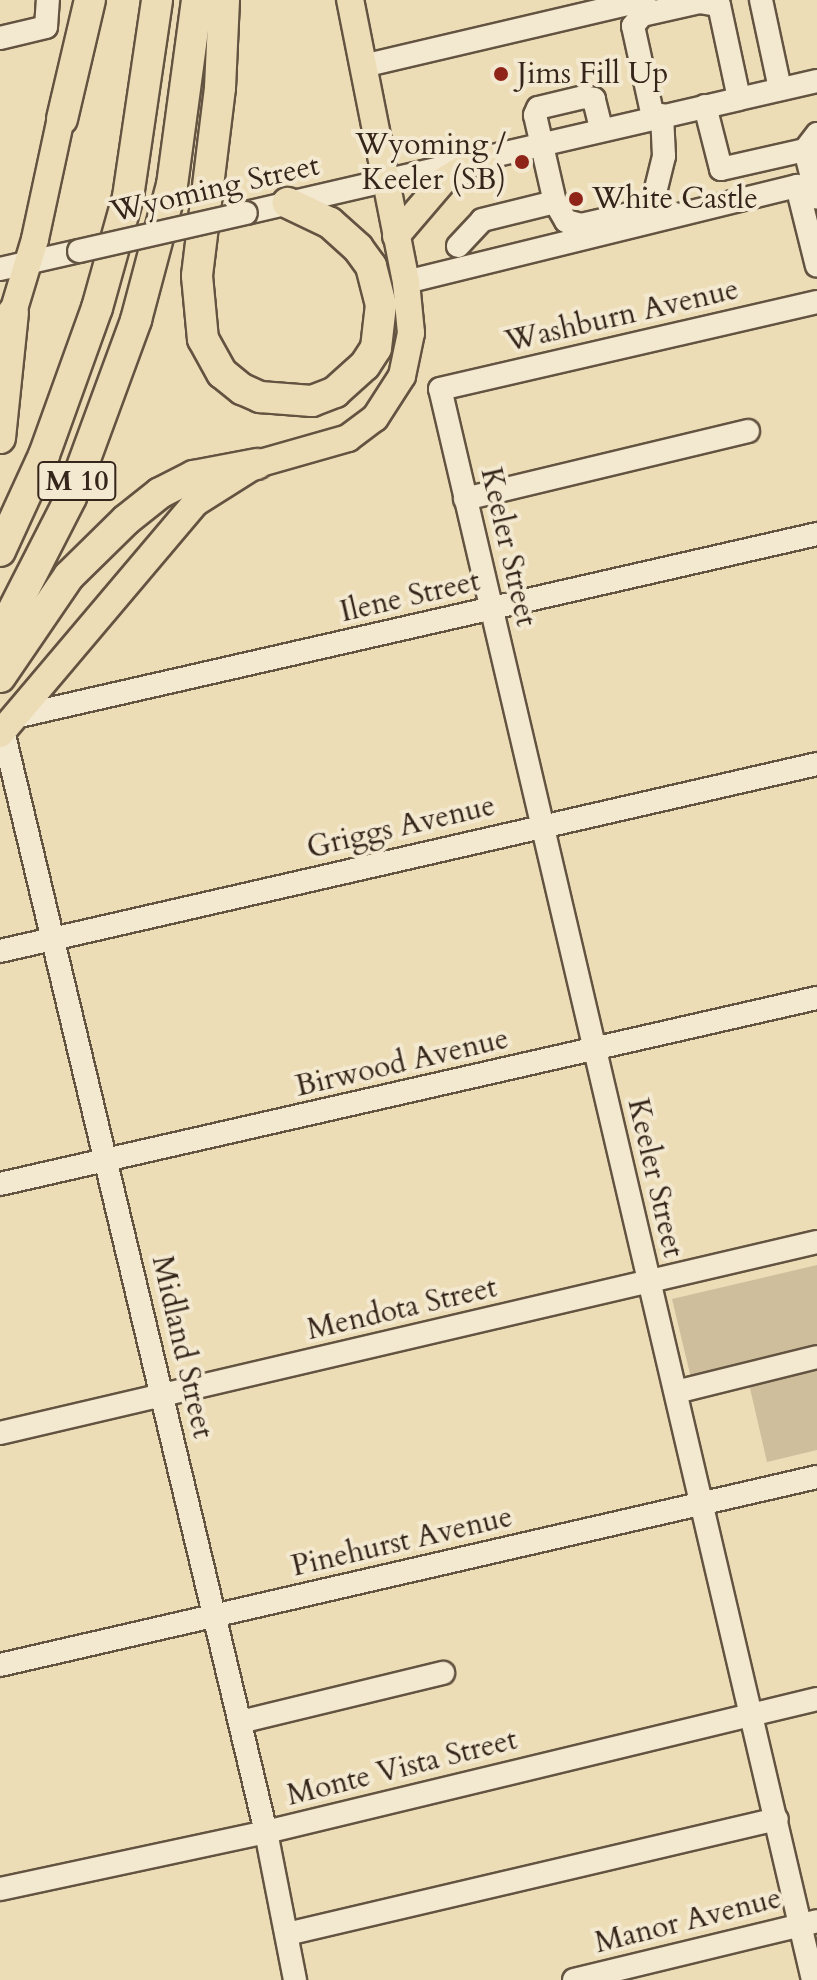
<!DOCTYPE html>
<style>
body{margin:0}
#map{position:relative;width:817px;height:1980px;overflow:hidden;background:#edddb7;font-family:Cardo,serif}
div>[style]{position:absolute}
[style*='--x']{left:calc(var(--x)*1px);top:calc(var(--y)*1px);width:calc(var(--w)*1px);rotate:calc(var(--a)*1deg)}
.green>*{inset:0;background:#cebe9c}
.roads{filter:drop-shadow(2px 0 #635341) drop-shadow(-2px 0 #635341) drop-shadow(0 2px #635341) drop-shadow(0 -2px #635341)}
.minor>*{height:22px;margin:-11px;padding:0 11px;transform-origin:11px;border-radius:11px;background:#f3e9d0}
.major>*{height:26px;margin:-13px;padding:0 13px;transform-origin:13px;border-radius:13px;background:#edddb7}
.highway>*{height:30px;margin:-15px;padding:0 15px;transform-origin:15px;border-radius:15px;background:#edddb7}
.bridges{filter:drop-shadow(2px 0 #635341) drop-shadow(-2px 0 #635341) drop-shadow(0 2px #635341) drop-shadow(0 -2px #635341)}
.minor-bridge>*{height:22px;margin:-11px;padding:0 11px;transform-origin:11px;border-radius:11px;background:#f3e9d0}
.dots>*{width:22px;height:22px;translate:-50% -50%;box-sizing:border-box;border:4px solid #f3e9d0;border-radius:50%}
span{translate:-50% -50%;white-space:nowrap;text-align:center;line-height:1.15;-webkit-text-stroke:8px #f3e9d0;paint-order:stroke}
.shield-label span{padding:2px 6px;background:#f3e9d0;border:2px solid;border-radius:6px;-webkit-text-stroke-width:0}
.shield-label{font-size:28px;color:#35251a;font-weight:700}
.poi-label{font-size:30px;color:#35251a}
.left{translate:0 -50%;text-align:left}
.right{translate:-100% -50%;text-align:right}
.street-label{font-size:30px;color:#35251a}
</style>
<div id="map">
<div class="green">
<div style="clip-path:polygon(817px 1265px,817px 1347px,691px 1378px,672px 1299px)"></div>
<div style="clip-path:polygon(817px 1367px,817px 1450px,767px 1462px,749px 1384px)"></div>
</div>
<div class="roads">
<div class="minor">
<div style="--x:761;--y:0;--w:91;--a:77.9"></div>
<div style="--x:0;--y:38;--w:47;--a:-13.4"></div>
<div style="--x:46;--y:27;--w:27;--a:-86"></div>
<div style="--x:363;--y:66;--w:289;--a:-13.2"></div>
<div style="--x:705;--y:106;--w:65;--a:75.7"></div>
<div style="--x:721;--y:169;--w:86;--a:-12.7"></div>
<div style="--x:653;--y:117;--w:93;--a:-102.4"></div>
<div style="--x:633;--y:26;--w:14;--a:-51"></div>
<div style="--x:642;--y:15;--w:58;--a:-12.8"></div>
<div style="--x:699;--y:2;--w:20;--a:9"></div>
<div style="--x:719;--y:5;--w:95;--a:77.9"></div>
<div style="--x:601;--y:128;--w:30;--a:-104"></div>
<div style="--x:594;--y:99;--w:10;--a:-169"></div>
<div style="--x:584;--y:97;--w:47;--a:166.6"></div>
<div style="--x:538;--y:108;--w:8;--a:113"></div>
<div style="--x:535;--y:115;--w:89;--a:77.1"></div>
<div style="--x:555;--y:202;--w:22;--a:60"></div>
<div style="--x:566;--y:221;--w:16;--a:15"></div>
<div style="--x:581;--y:225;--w:72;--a:-12.9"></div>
<div style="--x:651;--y:209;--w:55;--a:-76.2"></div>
<div style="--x:664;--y:156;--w:41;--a:-92.8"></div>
<div style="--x:817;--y:134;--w:20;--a:127"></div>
<div style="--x:805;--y:150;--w:49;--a:75.7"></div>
<div style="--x:246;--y:213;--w:586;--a:-13.02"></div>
<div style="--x:458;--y:246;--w:35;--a:-47"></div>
<div style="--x:482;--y:220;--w:75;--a:-13.9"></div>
<div style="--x:0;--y:269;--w:81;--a:-12.8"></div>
<div style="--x:406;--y:282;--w:403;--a:-13.8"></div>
<div style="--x:797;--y:186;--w:82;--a:76"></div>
<div style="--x:465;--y:499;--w:291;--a:-13.5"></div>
<div style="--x:15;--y:717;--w:823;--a:-12.85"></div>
<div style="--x:3;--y:731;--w:1132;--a:76.57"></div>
<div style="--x:266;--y:1832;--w:151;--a:78.9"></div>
<div style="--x:0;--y:951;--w:838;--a:-12.89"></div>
<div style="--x:0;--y:1184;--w:838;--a:-12.83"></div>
<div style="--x:676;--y:1392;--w:145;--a:-13.9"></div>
<div style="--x:0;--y:1433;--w:839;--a:-13.16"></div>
<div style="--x:0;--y:1665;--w:838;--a:-12.96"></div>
<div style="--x:240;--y:1722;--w:209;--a:-13.6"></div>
<div style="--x:0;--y:1889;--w:272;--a:-12.1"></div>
<div style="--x:266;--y:1832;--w:567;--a:-13.57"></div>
<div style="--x:287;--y:1934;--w:503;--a:-13.21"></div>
<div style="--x:574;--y:1980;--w:250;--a:-13.6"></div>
<div style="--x:813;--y:1980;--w:1634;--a:-103.19"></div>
<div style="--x:440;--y:389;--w:387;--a:-13"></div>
</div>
<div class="major">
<div style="--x:396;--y:236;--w:72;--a:-49.5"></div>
<div style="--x:443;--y:181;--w:47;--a:-32"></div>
<div style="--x:7;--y:332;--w:97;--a:-73.2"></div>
<div style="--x:35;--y:239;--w:143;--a:-77.9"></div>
<div style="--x:0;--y:734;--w:302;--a:-49.8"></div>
<div style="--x:195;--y:503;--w:73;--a:-32.2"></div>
<div style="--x:257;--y:464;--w:95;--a:-15.9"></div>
<div style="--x:348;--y:438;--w:34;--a:-37"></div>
<div style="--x:375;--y:418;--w:50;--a:-57.3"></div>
<div style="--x:402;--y:376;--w:44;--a:-78.2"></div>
<div style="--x:411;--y:333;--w:51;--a:-95.6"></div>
<div style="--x:406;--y:282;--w:288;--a:-101.2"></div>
</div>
<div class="highway">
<div style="--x:224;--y:0;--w:88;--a:92.6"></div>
<div style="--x:220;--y:88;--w:189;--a:97"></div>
<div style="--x:197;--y:276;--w:63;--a:84.6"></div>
<div style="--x:203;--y:339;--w:39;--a:61"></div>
<div style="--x:222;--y:373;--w:26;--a:39"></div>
<div style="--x:242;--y:389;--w:20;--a:24"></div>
<div style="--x:260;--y:397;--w:52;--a:4.4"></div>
<div style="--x:312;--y:401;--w:25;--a:-21"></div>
<div style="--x:335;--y:392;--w:40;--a:-42"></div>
<div style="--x:365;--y:365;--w:20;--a:-57"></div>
<div style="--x:376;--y:348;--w:43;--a:-83.4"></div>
<div style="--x:381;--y:305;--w:40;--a:-104.4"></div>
<div style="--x:371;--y:266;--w:22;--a:-126"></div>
<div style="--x:358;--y:248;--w:38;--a:-138"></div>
<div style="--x:330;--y:223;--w:47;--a:-154.5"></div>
<div style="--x:62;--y:119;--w:122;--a:-76.8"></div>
<div style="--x:0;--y:438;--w:126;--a:-84.1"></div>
<div style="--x:0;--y:551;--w:106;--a:-65.4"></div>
<div style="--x:44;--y:455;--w:156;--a:-70.2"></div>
<div style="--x:97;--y:308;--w:115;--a:-74.4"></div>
<div style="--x:128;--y:197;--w:199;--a:-81.6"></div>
<div style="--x:0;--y:636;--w:156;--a:-62.9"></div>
<div style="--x:71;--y:497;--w:189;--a:-69.8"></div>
<div style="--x:136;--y:320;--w:140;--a:-75.1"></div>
<div style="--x:172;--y:185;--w:187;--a:-82.3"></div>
<div style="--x:0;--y:677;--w:122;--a:-55.7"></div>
<div style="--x:69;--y:576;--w:80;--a:-44.5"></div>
<div style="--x:126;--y:520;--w:43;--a:-38.5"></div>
<div style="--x:160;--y:493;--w:38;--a:-27"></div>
<div style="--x:194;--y:476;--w:64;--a:-10.8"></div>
</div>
</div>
<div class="bridges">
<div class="minor-bridge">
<div style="--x:79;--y:251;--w:171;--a:-12.8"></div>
</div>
</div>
<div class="dots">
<div style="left:501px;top:74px;background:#8f2418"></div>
<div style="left:522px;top:162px;background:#8f2418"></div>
<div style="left:576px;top:199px;background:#8f2418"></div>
</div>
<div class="shield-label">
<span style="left:77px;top:481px">M 10</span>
</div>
<div class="poi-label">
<span class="left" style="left:517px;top:74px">Jims Fill Up</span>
<span class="right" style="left:506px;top:162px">Wyoming /<br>Keeler (SB)</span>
<span class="left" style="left:592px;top:199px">White Castle</span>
</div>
<div class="street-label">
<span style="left:215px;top:189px;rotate:-13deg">Wyoming Street</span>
<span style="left:622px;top:316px;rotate:-13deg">Washburn Avenue</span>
<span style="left:508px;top:547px;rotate:77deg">Keeler Street</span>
<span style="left:410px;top:597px;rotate:-13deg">Ilene Street</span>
<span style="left:401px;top:827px;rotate:-13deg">Griggs Avenue</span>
<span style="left:402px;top:1063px;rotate:-13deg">Birwood Avenue</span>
<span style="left:655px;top:1178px;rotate:77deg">Keeler Street</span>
<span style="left:402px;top:1309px;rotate:-13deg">Mendota Street</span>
<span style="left:182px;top:1347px;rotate:77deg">Midland Street</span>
<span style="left:402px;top:1542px;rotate:-13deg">Pinehurst Avenue</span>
<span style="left:402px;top:1768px;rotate:-14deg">Monte Vista Street</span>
<span style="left:688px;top:1921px;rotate:-14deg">Manor Avenue</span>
</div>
</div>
